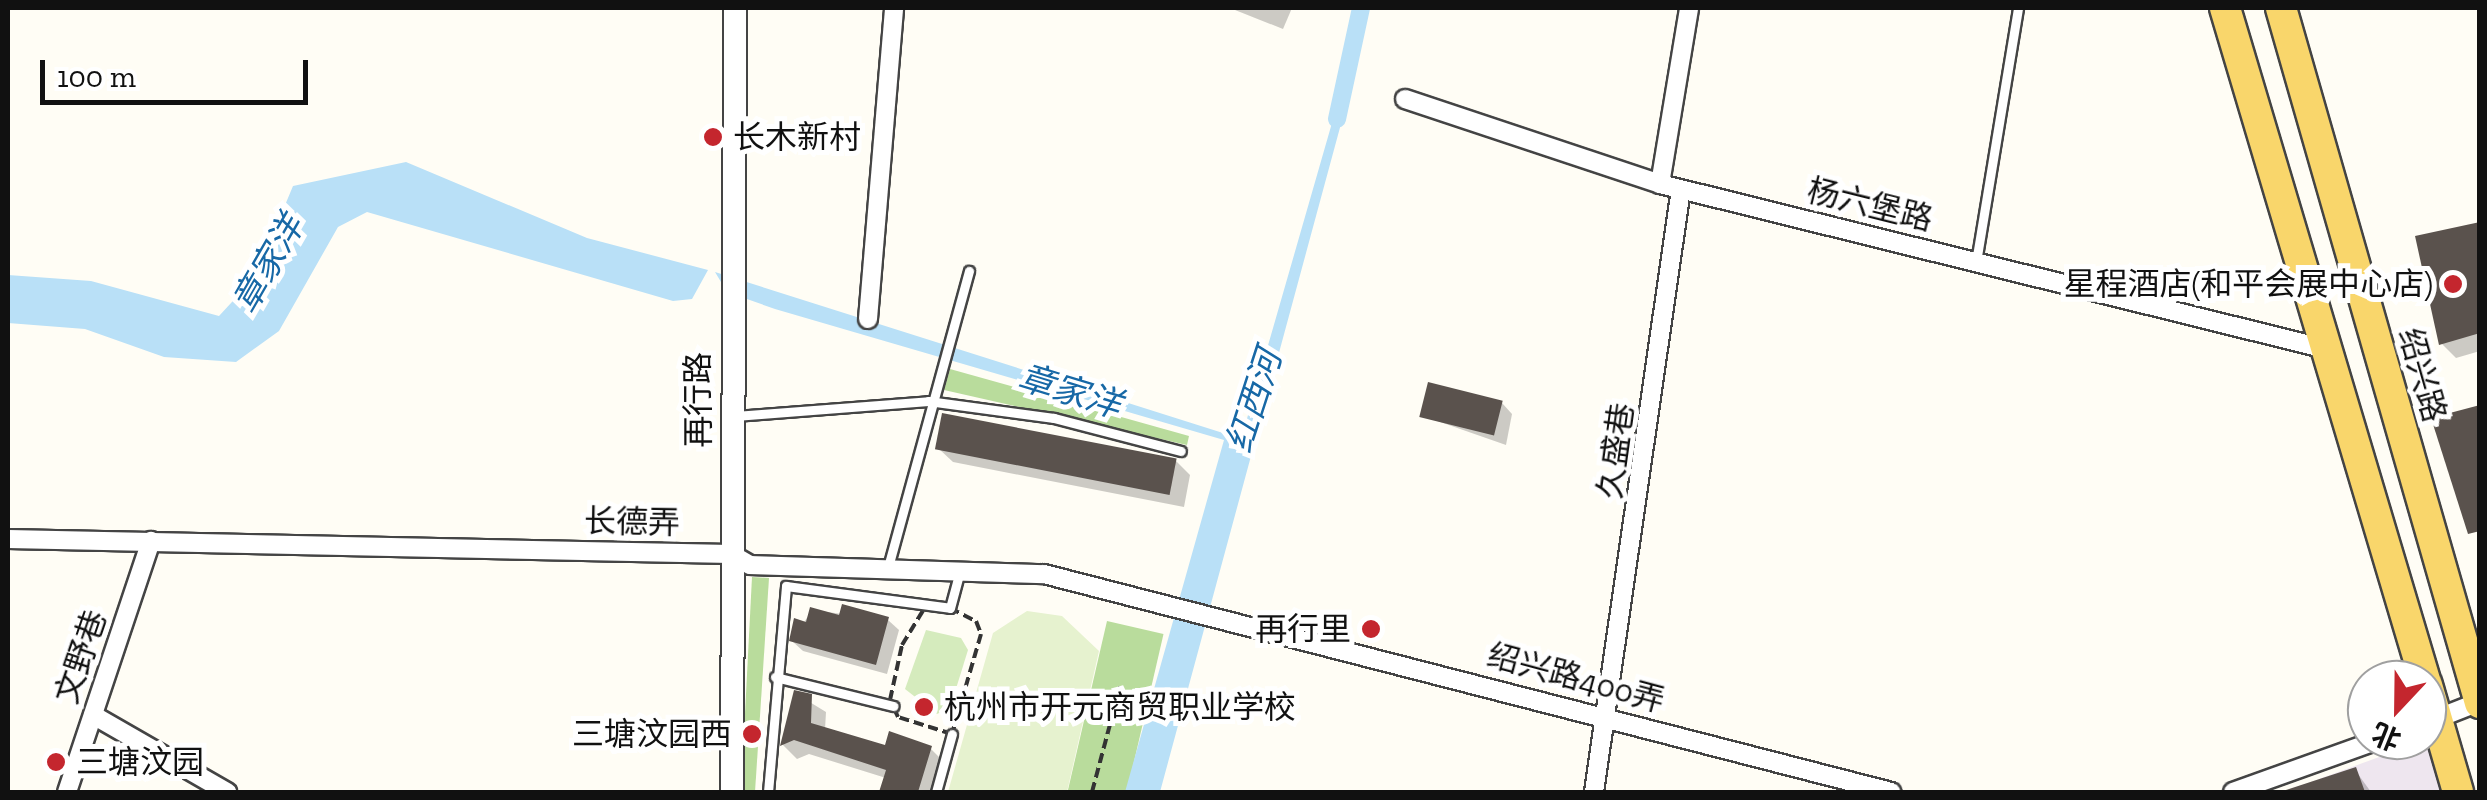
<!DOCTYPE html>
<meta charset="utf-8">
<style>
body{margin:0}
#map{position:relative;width:2487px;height:800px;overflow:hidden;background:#fffdf5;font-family:"Zilla Slab","Noto Sans SC",serif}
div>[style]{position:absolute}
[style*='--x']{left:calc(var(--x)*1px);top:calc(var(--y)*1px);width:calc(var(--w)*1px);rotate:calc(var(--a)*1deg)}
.industrial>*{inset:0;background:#eee6ef}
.green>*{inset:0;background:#d5ebbd}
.forest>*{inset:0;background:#b9dc9c;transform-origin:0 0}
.pitch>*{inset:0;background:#e6f2cf}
.water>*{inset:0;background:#b9e0f7}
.shadow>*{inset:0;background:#0003}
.canal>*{height:18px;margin:-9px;padding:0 9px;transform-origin:9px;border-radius:9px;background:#b9e0f7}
.building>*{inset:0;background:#5a524d;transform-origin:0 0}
.path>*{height:4px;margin-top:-2px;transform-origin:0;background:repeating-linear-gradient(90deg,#333 0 10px,transparent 0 15px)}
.roads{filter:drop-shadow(2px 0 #444) drop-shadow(-2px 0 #444) drop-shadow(0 2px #444) drop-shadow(0 -2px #444)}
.service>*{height:9px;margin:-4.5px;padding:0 4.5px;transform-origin:4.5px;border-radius:4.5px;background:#fff}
.minor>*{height:18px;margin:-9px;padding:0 9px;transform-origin:9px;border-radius:9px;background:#fff}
.tertiary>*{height:22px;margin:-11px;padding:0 11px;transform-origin:11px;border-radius:11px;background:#fff}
.primary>*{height:30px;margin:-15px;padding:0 15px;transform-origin:15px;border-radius:15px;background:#f9d66b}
.dots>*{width:28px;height:28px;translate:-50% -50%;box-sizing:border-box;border:5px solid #fff;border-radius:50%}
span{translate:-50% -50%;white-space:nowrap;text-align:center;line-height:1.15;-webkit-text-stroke:10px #fff;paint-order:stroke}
.poi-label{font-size:32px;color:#111}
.left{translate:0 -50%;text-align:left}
.right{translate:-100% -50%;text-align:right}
.street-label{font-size:32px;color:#111}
.water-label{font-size:35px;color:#1768a6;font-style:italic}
.frame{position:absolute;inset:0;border:10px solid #111;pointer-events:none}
.north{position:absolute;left:2347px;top:660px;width:100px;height:100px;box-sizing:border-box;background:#fff;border:2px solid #a0a0a0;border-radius:50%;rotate:202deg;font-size:28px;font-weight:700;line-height:40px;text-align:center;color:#111}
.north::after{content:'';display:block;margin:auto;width:35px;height:45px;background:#c4262e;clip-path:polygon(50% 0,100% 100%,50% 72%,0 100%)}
.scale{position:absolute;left:40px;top:60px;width:268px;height:45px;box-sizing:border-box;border:5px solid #111;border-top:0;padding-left:12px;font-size:30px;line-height:35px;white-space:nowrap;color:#111;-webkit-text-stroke:8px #fff;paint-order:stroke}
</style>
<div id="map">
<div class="industrial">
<div style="clip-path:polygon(2426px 740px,2442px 792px,2283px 792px)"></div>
</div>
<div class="green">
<div style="clip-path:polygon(926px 630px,961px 638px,968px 650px,950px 708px,937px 714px,905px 689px)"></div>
</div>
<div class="forest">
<div style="clip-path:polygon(950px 369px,1189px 436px,1187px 445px,944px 390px)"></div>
<div style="clip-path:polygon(752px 577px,769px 578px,755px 792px,741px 792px)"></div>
<div style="left:1107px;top:621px;width:58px;height:176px;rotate:13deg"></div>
</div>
<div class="pitch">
<div style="clip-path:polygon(1027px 611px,1062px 616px,1099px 651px,1067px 792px,948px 792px,993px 633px)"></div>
</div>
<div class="water">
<div style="clip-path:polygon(1348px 98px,1160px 792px,1125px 792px,1224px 440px,775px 309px,727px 292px,715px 272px,1223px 433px,1244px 429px,1338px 102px)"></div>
<div style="clip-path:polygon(406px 162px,587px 238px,708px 270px,692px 299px,673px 301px,367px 212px,338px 227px,279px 331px,236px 362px,164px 357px,85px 329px,8px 323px,8px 275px,91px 281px,219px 316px,255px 277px,293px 186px)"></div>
</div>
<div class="shadow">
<div style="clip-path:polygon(1230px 8px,1292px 8px,1283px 29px)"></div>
<div style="clip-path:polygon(2480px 224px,2480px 351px,2456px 358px,2441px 343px)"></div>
<div style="clip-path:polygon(1502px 403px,1512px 414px,1506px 445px,1423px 416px)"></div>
<div style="clip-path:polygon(938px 448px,1176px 461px,1190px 475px,1184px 507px,953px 462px)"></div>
<div style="clip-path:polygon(812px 610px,888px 620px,899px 630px,887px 674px,803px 651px,792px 641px)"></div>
<div style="clip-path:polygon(795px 693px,826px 712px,825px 730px,886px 749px,931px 749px,945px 763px,937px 792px,882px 792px,886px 778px,809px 754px,797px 759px,783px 745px)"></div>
<div style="clip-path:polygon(2355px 770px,2371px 792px,2310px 792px,2308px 785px)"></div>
</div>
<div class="canal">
<div style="--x:1337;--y:119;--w:114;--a:-77.8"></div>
</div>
<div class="building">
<div style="clip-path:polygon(2480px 222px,2480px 333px,2439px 345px,2415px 236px)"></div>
<div style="left:1428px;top:382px;width:77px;height:36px;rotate:14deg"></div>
<div style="clip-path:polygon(2480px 405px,2480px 531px,2468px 534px,2431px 418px)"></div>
<div style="left:942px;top:413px;width:239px;height:37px;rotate:11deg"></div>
<div style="clip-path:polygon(842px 604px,889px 617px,876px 665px,789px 641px,794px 618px,806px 622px,810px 607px,839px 615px)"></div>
<div style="clip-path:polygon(794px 690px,812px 694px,811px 723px,885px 745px,889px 731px,932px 746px,918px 792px,879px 792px,886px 770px,794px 740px,780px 746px)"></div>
<div style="clip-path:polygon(2356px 767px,2365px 792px,2286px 792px,2286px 790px)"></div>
</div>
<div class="path">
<div style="--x:950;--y:608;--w:29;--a:27"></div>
<div style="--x:976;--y:621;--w:14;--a:69"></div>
<div style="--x:981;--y:634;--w:104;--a:106.2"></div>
<div style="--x:952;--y:734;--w:57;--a:-162.5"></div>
<div style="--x:898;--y:717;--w:19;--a:-115"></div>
<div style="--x:890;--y:700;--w:56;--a:-77.7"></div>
<div style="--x:902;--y:645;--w:42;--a:-58.6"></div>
<div style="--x:924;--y:609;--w:26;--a:-2"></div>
<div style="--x:1092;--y:792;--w:109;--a:-75.1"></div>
</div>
<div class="roads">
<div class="service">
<div style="--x:1976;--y:262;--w:257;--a:-80.6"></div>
<div style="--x:735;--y:416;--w:194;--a:-4.4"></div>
<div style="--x:928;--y:401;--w:127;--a:7.7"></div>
<div style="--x:1054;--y:418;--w:131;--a:14.6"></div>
<div style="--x:888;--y:567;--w:307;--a:-74.7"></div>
<div style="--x:775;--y:677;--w:122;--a:13.8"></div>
<div style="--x:768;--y:792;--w:207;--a:-85"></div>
<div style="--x:786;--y:586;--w:165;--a:7.6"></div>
<div style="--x:950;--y:608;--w:39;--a:-75"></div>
<div style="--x:936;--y:792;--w:60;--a:-74.6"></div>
</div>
<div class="minor">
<div style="--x:1405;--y:99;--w:269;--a:18.4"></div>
<div style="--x:1660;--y:184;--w:686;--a:13.91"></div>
<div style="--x:1660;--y:184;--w:178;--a:-80.6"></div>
<div style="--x:868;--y:319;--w:312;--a:-85.2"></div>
<div style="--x:8;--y:539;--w:723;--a:1.19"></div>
<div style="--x:731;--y:554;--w:22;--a:30"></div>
<div style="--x:750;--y:565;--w:294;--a:1.8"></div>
<div style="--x:1044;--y:574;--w:875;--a:14.43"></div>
<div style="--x:93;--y:715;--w:155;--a:29.9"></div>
<div style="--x:2428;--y:722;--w:55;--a:-21.4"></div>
<div style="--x:67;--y:792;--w:265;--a:-71.5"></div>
<div style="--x:1594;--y:792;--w:609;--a:-81.79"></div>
<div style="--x:2233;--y:792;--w:154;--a:-19.7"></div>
</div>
<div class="tertiary">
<div style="--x:732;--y:792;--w:784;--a:-89.78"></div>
</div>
<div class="primary">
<div style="--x:2225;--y:8;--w:701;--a:73.43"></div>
<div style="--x:2281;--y:8;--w:723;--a:74.02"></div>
<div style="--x:2427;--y:685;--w:111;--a:73.8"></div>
</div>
</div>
<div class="dots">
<div style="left:713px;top:137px;background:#c4262e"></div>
<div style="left:2453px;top:284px;background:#c4262e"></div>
<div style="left:1371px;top:629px;background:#c4262e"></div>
<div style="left:924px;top:707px;background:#c4262e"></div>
<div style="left:752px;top:734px;background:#c4262e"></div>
<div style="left:56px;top:762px;background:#c4262e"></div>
</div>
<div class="poi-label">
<span class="left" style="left:733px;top:137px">长木新村</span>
<span class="right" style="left:2433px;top:284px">星程酒店(和平会展中心店)</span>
<span class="right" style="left:1351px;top:629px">再行里</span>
<span class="left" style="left:944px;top:707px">杭州市开元商贸职业学校</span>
<span class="right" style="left:732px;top:734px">三塘汶园西</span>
<span class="left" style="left:76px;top:762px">三塘汶园</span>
</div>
<div class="street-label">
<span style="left:1870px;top:205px;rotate:14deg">杨六堡路</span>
<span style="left:2422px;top:375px;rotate:74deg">绍兴路</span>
<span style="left:698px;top:400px;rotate:-90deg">再行路</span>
<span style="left:1616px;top:451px;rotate:-82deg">久盛巷</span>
<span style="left:632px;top:522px;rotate:1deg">长德弄</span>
<span style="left:81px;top:657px;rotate:-71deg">文野巷</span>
<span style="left:1576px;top:678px;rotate:15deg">绍兴路400弄</span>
</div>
<div class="water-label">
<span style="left:268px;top:264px;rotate:-60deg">章家洋</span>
<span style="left:1070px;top:391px;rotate:17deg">章家洋</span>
<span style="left:1254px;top:401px;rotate:-72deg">红西河</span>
</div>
<div class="frame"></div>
<div class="north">北</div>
<div class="scale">100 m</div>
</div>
